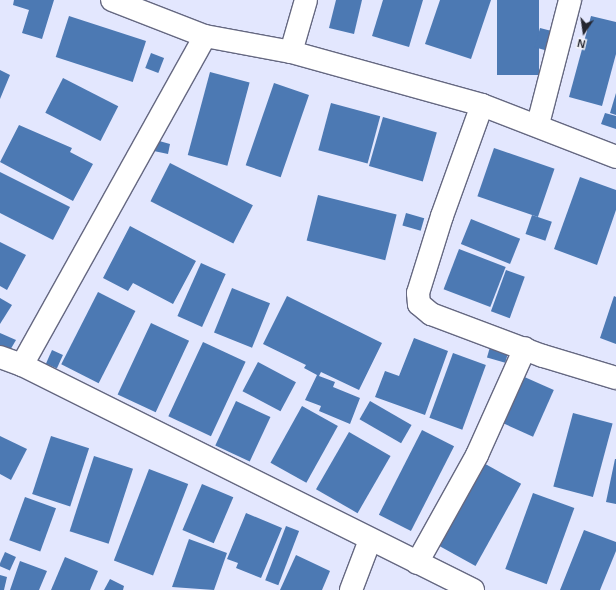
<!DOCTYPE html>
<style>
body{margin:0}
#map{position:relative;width:616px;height:590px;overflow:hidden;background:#e3e7fe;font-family:Helvetica,sans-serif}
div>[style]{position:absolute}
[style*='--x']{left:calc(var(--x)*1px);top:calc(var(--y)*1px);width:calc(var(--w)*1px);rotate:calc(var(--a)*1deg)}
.building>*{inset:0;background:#4c79b3;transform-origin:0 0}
.roads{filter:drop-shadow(1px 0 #656881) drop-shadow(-1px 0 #656881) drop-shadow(0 1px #656881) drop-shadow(0 -1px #656881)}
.minor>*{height:22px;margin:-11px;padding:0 11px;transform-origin:11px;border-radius:11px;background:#fff}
span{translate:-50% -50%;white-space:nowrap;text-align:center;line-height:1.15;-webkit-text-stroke:3px #f4f5fb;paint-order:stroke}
.north{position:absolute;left:564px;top:12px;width:40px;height:40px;-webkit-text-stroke:3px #f4f5fb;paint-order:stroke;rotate:193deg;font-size:11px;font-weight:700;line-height:16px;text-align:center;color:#242630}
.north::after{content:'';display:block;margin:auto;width:14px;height:18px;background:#242630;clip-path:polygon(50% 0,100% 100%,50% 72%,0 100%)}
</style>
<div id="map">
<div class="building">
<div style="clip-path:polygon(14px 0,54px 0,42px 39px,22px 33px,29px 10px,13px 5px)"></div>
<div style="clip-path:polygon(336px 0,362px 0,354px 34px,329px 28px)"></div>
<div style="clip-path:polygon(383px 0,423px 0,409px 47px,372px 36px)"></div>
<div style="clip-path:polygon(440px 0,491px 0,471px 59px,425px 44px)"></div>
<div style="left:497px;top:0;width:42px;height:75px"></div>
<div style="left:69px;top:16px;width:81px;height:43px;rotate:18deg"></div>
<div style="clip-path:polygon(591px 16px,616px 22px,616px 54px,602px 106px,569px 97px)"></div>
<div style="left:540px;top:28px;width:11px;height:20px;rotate:15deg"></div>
<div style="left:151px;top:53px;width:14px;height:16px;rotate:21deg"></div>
<div style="clip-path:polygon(0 70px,10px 75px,0 99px)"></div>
<div style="left:210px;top:72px;width:41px;height:86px;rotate:15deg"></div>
<div style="left:63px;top:78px;width:62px;height:39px;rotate:27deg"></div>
<div style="left:274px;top:83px;width:37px;height:87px;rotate:19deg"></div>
<div style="clip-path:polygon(616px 93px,616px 115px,610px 113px)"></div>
<div style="left:331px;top:103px;width:51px;height:49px;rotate:15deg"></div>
<div style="clip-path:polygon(605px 113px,616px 116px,616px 129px,601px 124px)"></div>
<div style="left:383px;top:117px;width:56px;height:51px;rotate:16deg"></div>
<div style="clip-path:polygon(19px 125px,72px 148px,70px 152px,93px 164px,73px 201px,0 162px)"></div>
<div style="clip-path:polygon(152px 139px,170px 144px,168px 154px,149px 150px)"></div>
<div style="left:494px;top:148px;width:64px;height:51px;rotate:19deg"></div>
<div style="left:170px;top:163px;width:93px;height:43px;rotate:27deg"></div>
<div style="clip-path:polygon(0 172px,70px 207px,53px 240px,0 213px)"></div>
<div style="clip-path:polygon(580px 177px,616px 190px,616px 210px,597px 265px,554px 249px)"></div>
<div style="left:318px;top:195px;width:81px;height:47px;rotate:14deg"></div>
<div style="left:406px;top:213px;width:19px;height:13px;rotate:16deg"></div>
<div style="left:532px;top:215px;width:21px;height:20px;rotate:19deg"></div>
<div style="left:471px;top:219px;width:53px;height:27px;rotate:22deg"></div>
<div style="clip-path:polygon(130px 226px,196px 261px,173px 304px,133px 283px,128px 291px,103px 278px)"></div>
<div style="clip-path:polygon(0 242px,26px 255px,7px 290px,0 286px)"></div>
<div style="left:459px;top:249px;width:50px;height:43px;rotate:21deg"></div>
<div style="left:201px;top:263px;width:27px;height:58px;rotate:24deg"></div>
<div style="left:506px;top:270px;width:20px;height:44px;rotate:20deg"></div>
<div style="left:232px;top:288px;width:41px;height:48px;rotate:22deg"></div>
<div style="left:98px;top:292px;width:42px;height:81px;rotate:27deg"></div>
<div style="clip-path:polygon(287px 296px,382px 343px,359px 390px,321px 372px,319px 376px,335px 382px,333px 387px,360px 398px,350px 424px,319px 411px,321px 406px,305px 400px,317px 375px,304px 368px,306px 365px,263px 344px)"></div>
<div style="clip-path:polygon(614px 296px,616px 297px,616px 344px,600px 338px)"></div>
<div style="clip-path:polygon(0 298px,12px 305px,0 324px)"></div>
<div style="left:151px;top:323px;width:42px;height:79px;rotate:25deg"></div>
<div style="clip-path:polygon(0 333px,16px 340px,9px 352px,0 347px)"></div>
<div style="clip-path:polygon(414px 338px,448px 351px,425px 415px,375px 397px,385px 371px,399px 376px)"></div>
<div style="left:203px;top:342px;width:47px;height:82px;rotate:25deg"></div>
<div style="left:490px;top:347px;width:19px;height:11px;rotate:16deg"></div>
<div style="left:52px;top:350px;width:12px;height:15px;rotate:24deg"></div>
<div style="left:453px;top:353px;width:35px;height:69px;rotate:20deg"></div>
<div style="left:258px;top:362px;width:43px;height:33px;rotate:28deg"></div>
<div style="left:520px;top:375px;width:37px;height:51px;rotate:24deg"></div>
<div style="left:236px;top:401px;width:38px;height:49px;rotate:25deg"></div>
<div style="left:370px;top:401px;width:48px;height:21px;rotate:30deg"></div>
<div style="left:302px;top:406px;width:41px;height:65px;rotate:29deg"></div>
<div style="left:573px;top:413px;width:41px;height:76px;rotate:15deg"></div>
<div style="left:422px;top:430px;width:36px;height:95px;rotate:27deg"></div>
<div style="left:349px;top:432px;width:48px;height:66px;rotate:30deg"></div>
<div style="clip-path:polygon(0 436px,27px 449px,11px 480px,0 474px)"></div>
<div style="left:51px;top:436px;width:40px;height:61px;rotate:18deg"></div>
<div style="left:94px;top:456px;width:41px;height:79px;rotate:18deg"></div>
<div style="clip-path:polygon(615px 459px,616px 459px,616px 504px,606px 502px)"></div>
<div style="left:480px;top:461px;width:47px;height:94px;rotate:29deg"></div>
<div style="left:149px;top:469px;width:42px;height:98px;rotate:21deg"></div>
<div style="left:202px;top:484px;width:34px;height:50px;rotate:23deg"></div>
<div style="left:533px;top:493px;width:44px;height:81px;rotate:20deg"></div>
<div style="left:25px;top:497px;width:33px;height:46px;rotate:20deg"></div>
<div style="clip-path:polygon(246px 513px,282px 528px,261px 578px,236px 568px,238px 563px,227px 559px)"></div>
<div style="left:286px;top:526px;width:14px;height:58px;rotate:21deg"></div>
<div style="clip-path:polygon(584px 530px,616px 542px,616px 551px,600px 590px,560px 590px)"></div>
<div style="clip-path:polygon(189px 539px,227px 553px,214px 590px,172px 587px)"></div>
<div style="left:5px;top:552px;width:12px;height:15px;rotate:24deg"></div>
<div style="clip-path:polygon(296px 555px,330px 571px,322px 590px,280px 590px)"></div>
<div style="clip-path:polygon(65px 557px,98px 571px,90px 590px,51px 590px)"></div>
<div style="clip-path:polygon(20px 561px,47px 571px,39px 590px,10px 590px)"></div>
<div style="clip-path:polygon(0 575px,7px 577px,4px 590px,0 590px)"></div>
<div style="clip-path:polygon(110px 579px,124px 586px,123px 590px,104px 590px)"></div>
</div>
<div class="roads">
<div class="minor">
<div style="--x:112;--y:0;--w:100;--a:21.2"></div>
<div style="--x:205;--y:36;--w:87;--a:10.5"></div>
<div style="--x:291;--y:52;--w:198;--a:15.5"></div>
<div style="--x:482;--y:105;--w:144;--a:21.2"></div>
<div style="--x:291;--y:52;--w:54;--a:-73.9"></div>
<div style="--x:482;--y:105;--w:118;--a:109.8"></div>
<div style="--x:442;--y:216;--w:81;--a:107.3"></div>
<div style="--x:418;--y:293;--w:11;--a:85"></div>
<div style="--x:419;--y:304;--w:16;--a:40"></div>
<div style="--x:431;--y:314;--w:120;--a:20.6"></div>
<div style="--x:543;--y:356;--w:76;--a:16.8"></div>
<div style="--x:538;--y:124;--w:128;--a:-75.5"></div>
<div style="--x:0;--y:357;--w:23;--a:20"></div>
<div style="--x:22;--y:365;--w:504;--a:26.51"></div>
<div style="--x:22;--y:365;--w:376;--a:-60.9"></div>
<div style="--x:417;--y:563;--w:124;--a:-60.9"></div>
<div style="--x:477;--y:455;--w:117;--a:-65.8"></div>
<div style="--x:351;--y:590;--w:53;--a:-69.2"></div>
</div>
</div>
<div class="north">N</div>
</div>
